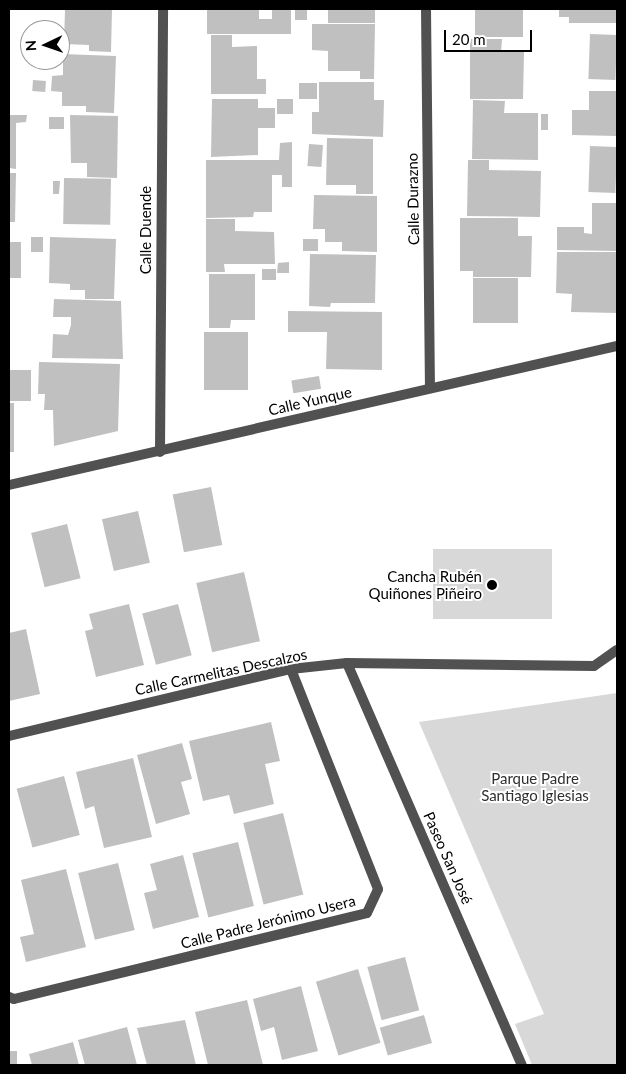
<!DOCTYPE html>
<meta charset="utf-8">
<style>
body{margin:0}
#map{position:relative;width:626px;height:1074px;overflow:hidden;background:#fff;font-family:Lato,sans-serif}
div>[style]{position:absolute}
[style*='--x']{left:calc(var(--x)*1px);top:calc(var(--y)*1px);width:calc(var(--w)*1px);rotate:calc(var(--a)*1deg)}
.green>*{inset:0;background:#d8d8d8;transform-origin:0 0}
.building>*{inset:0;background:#c0c0c0;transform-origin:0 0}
.street>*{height:10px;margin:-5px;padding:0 5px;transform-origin:5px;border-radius:5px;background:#515151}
.dots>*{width:14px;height:14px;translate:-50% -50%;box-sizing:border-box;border:2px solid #fff;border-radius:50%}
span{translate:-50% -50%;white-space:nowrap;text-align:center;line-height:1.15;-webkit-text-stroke:4px #fff;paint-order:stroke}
.street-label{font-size:15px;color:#000}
.poi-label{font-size:15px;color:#000}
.right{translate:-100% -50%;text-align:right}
.park-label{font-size:15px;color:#2f2f2f}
.frame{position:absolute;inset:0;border:10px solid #000;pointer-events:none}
.north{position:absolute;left:20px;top:20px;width:50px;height:50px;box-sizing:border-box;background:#fff;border:1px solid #999;border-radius:50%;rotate:267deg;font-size:14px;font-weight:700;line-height:20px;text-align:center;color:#000}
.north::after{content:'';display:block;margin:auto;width:18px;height:22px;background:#000;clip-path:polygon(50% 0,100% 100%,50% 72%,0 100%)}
.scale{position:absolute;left:444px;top:30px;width:88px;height:22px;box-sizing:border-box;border:2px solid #000;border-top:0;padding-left:6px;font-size:15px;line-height:18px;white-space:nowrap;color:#000;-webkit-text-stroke:4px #fff;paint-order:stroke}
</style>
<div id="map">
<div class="green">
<div style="left:433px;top:549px;width:119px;height:70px"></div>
<div style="clip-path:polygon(617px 693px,617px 1065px,532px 1065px,515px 1024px,544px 1014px,419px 722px)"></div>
</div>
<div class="building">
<div style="clip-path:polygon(65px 9px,112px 9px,111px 52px,89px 51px,89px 45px,64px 44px)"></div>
<div style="clip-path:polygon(207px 9px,259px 9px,259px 19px,272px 19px,272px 9px,291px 9px,291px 34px,207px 34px)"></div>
<div style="left:295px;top:9px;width:12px;height:11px"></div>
<div style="left:328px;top:9px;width:47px;height:14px"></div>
<div style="left:475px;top:9px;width:48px;height:28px"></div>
<div style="clip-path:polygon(559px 9px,617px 9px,617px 23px,569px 23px,569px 17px,559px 17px)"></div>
<div style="clip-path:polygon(312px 24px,375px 24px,374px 79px,360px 79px,360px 71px,328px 71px,328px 51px,312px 50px)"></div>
<div style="left:590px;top:34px;width:27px;height:45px;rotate:2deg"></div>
<div style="clip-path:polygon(211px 35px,232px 35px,232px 47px,257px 46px,257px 79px,266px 79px,266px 94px,211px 94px)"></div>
<div style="clip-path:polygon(470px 39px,502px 39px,501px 52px,524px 52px,523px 99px,470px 99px)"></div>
<div style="clip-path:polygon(63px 54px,116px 56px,114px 113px,86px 112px,86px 106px,62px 106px,62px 92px,51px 91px,52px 76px,63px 75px)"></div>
<div style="left:33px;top:80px;width:13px;height:11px;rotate:4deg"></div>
<div style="clip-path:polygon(319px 82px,374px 82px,374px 100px,384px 100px,383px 137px,312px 134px,312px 112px,319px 112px)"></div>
<div style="left:299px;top:83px;width:18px;height:16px"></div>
<div style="clip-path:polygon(589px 91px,617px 91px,617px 136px,572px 135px,572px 110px,589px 110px)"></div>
<div style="clip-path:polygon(212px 99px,258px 99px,258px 108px,275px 108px,275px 128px,258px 128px,258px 155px,211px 157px)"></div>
<div style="left:277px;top:99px;width:16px;height:15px"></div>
<div style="clip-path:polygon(473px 100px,505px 101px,504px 113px,538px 113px,538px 160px,472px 159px)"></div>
<div style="left:541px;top:114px;width:7px;height:16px"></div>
<div style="clip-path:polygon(9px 115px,27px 115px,26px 122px,16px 123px,16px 169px,9px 168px)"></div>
<div style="clip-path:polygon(70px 115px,118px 116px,117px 178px,87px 177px,87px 163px,71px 163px)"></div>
<div style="left:49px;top:117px;width:15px;height:12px"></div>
<div style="clip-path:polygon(327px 138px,373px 139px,373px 194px,356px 194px,356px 185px,326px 185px)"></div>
<div style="clip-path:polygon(292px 142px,292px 187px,282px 187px,282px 175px,272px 175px,272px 212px,254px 212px,253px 217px,206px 218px,206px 160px,279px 160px,280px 143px)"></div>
<div style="left:309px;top:144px;width:14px;height:22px;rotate:4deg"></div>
<div style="left:590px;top:146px;width:27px;height:46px;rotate:2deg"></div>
<div style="clip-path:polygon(468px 160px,489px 160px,489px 170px,541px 171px,540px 217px,467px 216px)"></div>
<div style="clip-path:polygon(9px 173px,16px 173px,15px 222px,9px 222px)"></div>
<div style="left:64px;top:178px;width:47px;height:46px;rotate:1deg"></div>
<div style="clip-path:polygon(53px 181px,60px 181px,59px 194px,53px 194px)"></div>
<div style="clip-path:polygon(314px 195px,377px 196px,377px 252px,342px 251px,342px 242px,325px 242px,325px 229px,313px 229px)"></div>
<div style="clip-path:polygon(592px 203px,617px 203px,617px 251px,557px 250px,557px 227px,584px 227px,584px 233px,592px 234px)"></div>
<div style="clip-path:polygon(460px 218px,518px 218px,518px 236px,532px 236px,531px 277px,473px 277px,473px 271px,460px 271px)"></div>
<div style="clip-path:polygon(206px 219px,235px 219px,235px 231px,274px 232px,275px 264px,224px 264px,225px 272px,206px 272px)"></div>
<div style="left:31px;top:237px;width:12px;height:15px"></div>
<div style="clip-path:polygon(50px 237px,116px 239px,114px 299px,85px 299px,85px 290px,70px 290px,70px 284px,49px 283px)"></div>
<div style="left:303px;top:239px;width:15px;height:12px"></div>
<div style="left:9px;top:242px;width:12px;height:36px"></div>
<div style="clip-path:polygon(557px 252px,617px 252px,617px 313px,571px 312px,572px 294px,556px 293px)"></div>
<div style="clip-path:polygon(310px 254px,376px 255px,375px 303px,331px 303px,330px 307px,309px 306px)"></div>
<div style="clip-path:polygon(289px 262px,289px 273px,277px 273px,278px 263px)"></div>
<div style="left:262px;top:269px;width:14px;height:11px"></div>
<div style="clip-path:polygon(209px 274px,255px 274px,255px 320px,231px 320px,230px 328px,209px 328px)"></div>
<div style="left:473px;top:278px;width:45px;height:45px"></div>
<div style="clip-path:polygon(54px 299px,121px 301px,123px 359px,52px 358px,53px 334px,68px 335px,71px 325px,71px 317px,53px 317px)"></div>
<div style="clip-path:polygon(288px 311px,382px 312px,382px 370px,326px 369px,327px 332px,288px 332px)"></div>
<div style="left:204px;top:332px;width:44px;height:58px"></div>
<div style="clip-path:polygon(39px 362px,120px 364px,118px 431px,54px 446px,53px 410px,44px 410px,45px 394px,38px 394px)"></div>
<div style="left:9px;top:370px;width:22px;height:31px"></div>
<div style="left:319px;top:376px;width:13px;height:28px;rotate:81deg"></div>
<div style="left:9px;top:403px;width:5px;height:49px"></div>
<div style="left:211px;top:487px;width:59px;height:39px;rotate:79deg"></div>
<div style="left:138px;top:511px;width:53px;height:37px;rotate:77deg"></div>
<div style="left:67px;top:524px;width:56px;height:37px;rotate:76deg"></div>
<div style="left:244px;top:572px;width:71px;height:49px;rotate:77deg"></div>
<div style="clip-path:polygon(129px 604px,144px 665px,96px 677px,85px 631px,93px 629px,89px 614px)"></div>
<div style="left:178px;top:604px;width:53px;height:37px;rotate:75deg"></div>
<div style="clip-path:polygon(26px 629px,40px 694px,9px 701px,9px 633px)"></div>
<div style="clip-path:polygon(271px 722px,280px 761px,265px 764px,274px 804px,234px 814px,229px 795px,203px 801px,189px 741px)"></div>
<div style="clip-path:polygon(182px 743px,192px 779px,181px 782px,190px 814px,156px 824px,137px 755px)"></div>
<div style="clip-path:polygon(133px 758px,152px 837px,104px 848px,94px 806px,85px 809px,76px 772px)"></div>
<div style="left:64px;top:776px;width:61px;height:49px;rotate:75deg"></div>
<div style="left:283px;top:813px;width:84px;height:41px;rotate:76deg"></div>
<div style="left:238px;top:842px;width:66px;height:47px;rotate:76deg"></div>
<div style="clip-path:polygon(183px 855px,199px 917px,153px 929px,144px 893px,157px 890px,150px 864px)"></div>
<div style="left:118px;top:863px;width:69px;height:41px;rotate:76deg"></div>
<div style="clip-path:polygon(66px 869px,86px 947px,26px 962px,20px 937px,34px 934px,21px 880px)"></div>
<div style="left:405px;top:957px;width:55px;height:39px;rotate:75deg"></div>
<div style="left:358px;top:969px;width:77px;height:44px;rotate:73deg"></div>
<div style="clip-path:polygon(301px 986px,318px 1051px,282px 1060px,274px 1027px,261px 1031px,253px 999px)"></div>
<div style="clip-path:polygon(247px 1000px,263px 1065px,208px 1065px,195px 1012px)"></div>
<div style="left:424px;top:1015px;width:29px;height:46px;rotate:74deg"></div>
<div style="clip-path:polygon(185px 1020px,196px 1065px,147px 1065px,137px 1028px)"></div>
<div style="clip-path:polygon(127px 1027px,137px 1065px,85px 1065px,78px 1040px)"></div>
<div style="clip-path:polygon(73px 1042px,79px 1065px,32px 1065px,29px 1054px)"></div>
<div style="left:9px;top:1051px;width:8px;height:14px"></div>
</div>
<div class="street">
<div style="--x:426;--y:9;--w:379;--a:89.4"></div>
<div style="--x:160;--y:452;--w:443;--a:-89.6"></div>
<div style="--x:9;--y:485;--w:624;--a:-12.88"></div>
<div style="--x:347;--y:663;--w:438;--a:66.5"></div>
<div style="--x:9;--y:736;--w:290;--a:-13.4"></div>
<div style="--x:291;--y:669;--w:56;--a:-6.1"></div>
<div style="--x:347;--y:663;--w:247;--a:0.7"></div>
<div style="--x:594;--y:666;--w:28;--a:-35"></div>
<div style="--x:9;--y:997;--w:5;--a:22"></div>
<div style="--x:14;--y:999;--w:363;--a:-13.7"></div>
<div style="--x:367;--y:913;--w:26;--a:-65"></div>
<div style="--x:378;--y:889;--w:237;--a:-111.6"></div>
</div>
<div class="dots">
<div style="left:492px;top:585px;background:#000"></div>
</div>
<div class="street-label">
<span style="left:413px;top:199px;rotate:-91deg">Calle Durazno</span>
<span style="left:146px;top:230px;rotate:-90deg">Calle Duende</span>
<span style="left:310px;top:401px;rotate:-13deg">Calle Yunque</span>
<span style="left:221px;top:672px;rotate:-12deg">Calle Carmelitas Descalzos</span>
<span style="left:448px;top:858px;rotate:66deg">Paseo San José</span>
<span style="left:268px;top:922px;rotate:-14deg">Calle Padre Jerónimo Usera</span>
</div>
<div class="poi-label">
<span class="right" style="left:482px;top:585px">Cancha Rubén<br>Quiñones Piñeiro</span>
</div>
<div class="park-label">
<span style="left:535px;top:787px">Parque Padre<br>Santiago Iglesias</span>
</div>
<div class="frame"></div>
<div class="north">N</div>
<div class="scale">20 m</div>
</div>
